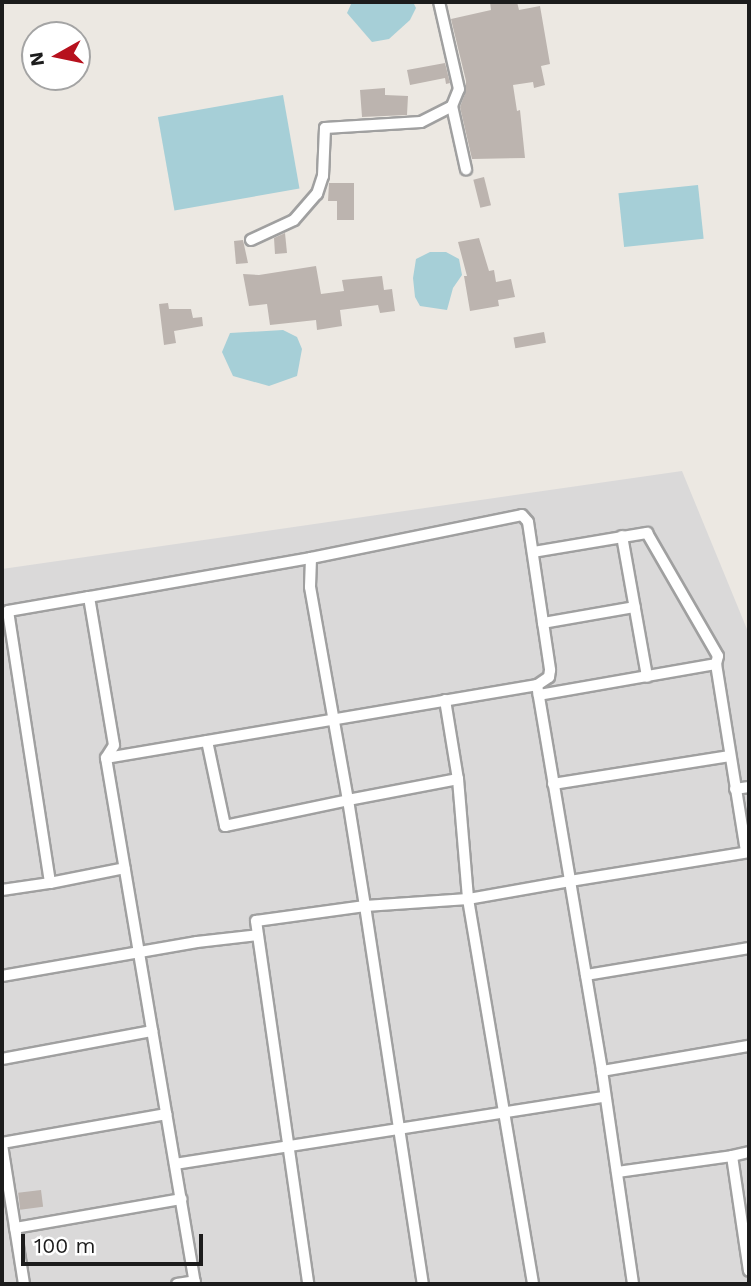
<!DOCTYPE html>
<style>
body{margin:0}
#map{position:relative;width:751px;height:1286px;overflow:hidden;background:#ece8e2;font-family:"Work Sans",sans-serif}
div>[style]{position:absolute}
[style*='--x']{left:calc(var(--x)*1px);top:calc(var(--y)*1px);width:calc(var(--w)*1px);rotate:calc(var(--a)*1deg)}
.residential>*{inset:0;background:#dad9d9}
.water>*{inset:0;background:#a6cfd7;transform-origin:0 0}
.building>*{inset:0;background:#bcb4af;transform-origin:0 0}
.roads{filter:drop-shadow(2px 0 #a0a0a0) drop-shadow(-2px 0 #a0a0a0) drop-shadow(0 2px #a0a0a0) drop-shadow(0 -2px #a0a0a0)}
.street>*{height:10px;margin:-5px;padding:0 5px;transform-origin:5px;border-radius:5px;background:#fff}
span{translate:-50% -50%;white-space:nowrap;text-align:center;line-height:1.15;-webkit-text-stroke:5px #fff;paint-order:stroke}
.frame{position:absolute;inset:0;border:4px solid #1c1c1c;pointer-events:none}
.north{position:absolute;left:21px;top:21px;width:70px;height:70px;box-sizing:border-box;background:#fff;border:2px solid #a4a4a4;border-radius:50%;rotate:261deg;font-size:19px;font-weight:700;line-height:28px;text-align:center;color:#1c1c1c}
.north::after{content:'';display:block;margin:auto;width:24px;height:32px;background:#b7111d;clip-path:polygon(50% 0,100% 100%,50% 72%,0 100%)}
.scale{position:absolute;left:21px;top:1234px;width:182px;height:32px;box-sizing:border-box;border:4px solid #1c1c1c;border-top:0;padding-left:9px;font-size:21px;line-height:24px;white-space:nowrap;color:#1c1c1c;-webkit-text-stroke:5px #fff;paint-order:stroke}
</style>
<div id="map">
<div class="residential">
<div style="clip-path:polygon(682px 471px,749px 634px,749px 1284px,2px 1284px,2px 569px)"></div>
</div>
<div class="water">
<div style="clip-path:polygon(352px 2px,413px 2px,416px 8px,410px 20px,389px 39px,372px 42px,347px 13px)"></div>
<div style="left:283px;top:95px;width:95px;height:127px;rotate:80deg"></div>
<div style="left:698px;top:185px;width:54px;height:80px;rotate:84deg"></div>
<div style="clip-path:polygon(430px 252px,446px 252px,459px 259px,462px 275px,453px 288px,447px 310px,420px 306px,415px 297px,413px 278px,416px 259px)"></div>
<div style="clip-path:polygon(283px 330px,297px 337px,302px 349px,297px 376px,269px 386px,233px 376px,222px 352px,230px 333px)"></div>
</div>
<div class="building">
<div style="clip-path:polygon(490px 2px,517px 2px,519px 10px,540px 6px,550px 64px,541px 66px,545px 85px,534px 88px,533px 82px,513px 85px,517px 111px,520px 110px,525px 158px,472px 159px,460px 107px,466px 91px,466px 81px,451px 19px,491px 10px)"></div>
<div style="clip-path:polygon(445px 63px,450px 83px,446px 84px,445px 78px,410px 85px,407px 70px)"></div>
<div style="clip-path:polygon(385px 88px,385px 95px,408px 96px,407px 115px,362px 117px,360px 90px)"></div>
<div style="left:484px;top:177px;width:29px;height:11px;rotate:76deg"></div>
<div style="clip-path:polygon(329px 183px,354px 183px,354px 220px,337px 220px,337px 201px,328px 201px)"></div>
<div style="clip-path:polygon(285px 233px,287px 253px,275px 254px,274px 238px)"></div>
<div style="clip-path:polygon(479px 238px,489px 271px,494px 270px,496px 282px,511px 279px,515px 297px,498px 300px,499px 306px,470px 311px,464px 276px,467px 276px,458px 242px)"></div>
<div style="clip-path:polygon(243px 240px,248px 263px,236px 264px,234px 241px)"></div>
<div style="clip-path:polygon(316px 266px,321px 294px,344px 291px,342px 280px,382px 276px,384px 290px,392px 289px,395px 311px,380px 313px,378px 305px,340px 310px,342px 326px,317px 330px,316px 320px,270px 325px,267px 304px,249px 306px,243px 274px,259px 275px)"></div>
<div style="clip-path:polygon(168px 303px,169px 309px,191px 309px,193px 318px,202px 317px,203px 326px,174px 331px,176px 343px,164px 345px,159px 304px)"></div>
<div style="left:544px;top:332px;width:11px;height:31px;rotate:80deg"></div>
<div style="left:41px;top:1190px;width:17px;height:23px;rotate:83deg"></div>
</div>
<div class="roads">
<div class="street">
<div style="--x:452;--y:106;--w:65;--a:77.5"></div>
<div style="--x:251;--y:240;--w:47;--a:-24.9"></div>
<div style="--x:294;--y:220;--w:35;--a:-49"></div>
<div style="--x:317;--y:194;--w:19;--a:-72"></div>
<div style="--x:323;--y:176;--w:48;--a:-87.6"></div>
<div style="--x:325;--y:128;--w:96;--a:-3.6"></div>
<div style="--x:421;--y:122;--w:35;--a:-27"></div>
<div style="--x:452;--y:106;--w:18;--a:-68"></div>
<div style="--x:459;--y:89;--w:89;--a:-102.9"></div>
<div style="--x:622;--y:536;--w:143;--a:79.9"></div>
<div style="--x:533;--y:552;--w:116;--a:-9.5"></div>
<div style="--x:647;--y:533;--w:142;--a:60"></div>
<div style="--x:718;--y:656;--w:8;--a:104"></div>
<div style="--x:716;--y:664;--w:180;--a:170.1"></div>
<div style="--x:311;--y:558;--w:29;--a:92"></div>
<div style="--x:310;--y:587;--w:216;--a:79.9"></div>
<div style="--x:348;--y:800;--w:112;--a:-10.8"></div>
<div style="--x:89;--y:597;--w:225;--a:-10"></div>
<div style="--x:311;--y:558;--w:215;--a:-11.5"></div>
<div style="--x:522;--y:515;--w:9;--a:49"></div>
<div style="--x:528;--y:522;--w:150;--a:81.5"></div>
<div style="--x:550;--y:670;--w:7;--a:98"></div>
<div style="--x:549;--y:677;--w:14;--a:146"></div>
<div style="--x:543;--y:623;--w:93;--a:-9.9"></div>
<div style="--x:716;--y:664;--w:190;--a:80.9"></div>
<div style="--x:445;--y:700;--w:80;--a:80.7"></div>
<div style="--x:458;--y:779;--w:120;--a:85.2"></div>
<div style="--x:468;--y:899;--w:390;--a:80.4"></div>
<div style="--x:207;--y:741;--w:87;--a:78"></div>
<div style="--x:225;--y:826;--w:126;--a:-11.9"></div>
<div style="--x:348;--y:800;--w:107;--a:80.9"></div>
<div style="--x:365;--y:906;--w:110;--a:172.2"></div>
<div style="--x:256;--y:921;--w:367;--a:81.8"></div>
<div style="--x:106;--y:758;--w:15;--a:-58"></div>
<div style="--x:114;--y:745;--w:150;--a:-99.6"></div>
<div style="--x:89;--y:597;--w:82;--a:170.2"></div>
<div style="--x:8;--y:611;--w:275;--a:81.2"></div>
<div style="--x:50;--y:883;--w:76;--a:-11.3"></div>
<div style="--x:553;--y:784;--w:179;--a:-9"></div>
<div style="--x:735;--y:789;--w:14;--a:-8"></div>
<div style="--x:749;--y:852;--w:181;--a:170.8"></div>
<div style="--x:570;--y:881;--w:193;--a:80.4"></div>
<div style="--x:602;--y:1071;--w:149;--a:-9.7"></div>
<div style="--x:2;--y:890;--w:49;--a:-8.3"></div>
<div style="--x:586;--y:975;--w:165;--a:-9.4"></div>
<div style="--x:2;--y:976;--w:198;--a:-9.9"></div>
<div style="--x:197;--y:942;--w:61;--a:-6.5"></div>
<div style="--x:2;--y:1059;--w:153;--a:-10.6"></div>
<div style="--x:602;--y:1071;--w:215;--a:81.7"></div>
<div style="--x:2;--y:1143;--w:167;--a:-10"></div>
<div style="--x:2;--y:1145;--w:141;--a:81"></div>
<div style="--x:749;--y:1152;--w:17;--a:167"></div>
<div style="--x:732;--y:1156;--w:116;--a:81.6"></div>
<div style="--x:175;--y:1164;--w:435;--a:-8.9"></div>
<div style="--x:617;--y:1172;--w:116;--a:-7.9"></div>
<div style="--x:15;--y:1228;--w:169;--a:-9.9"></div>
<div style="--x:177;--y:1284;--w:18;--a:-9"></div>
<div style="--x:195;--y:1284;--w:533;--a:-99.6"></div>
<div style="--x:106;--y:758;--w:437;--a:-9.6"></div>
<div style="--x:537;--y:685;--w:199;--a:80.4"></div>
<div style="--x:570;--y:881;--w:104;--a:170"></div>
<div style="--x:468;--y:899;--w:103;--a:176.1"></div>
<div style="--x:365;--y:906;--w:382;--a:81.3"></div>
</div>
</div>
<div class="frame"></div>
<div class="north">N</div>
<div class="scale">100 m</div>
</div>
